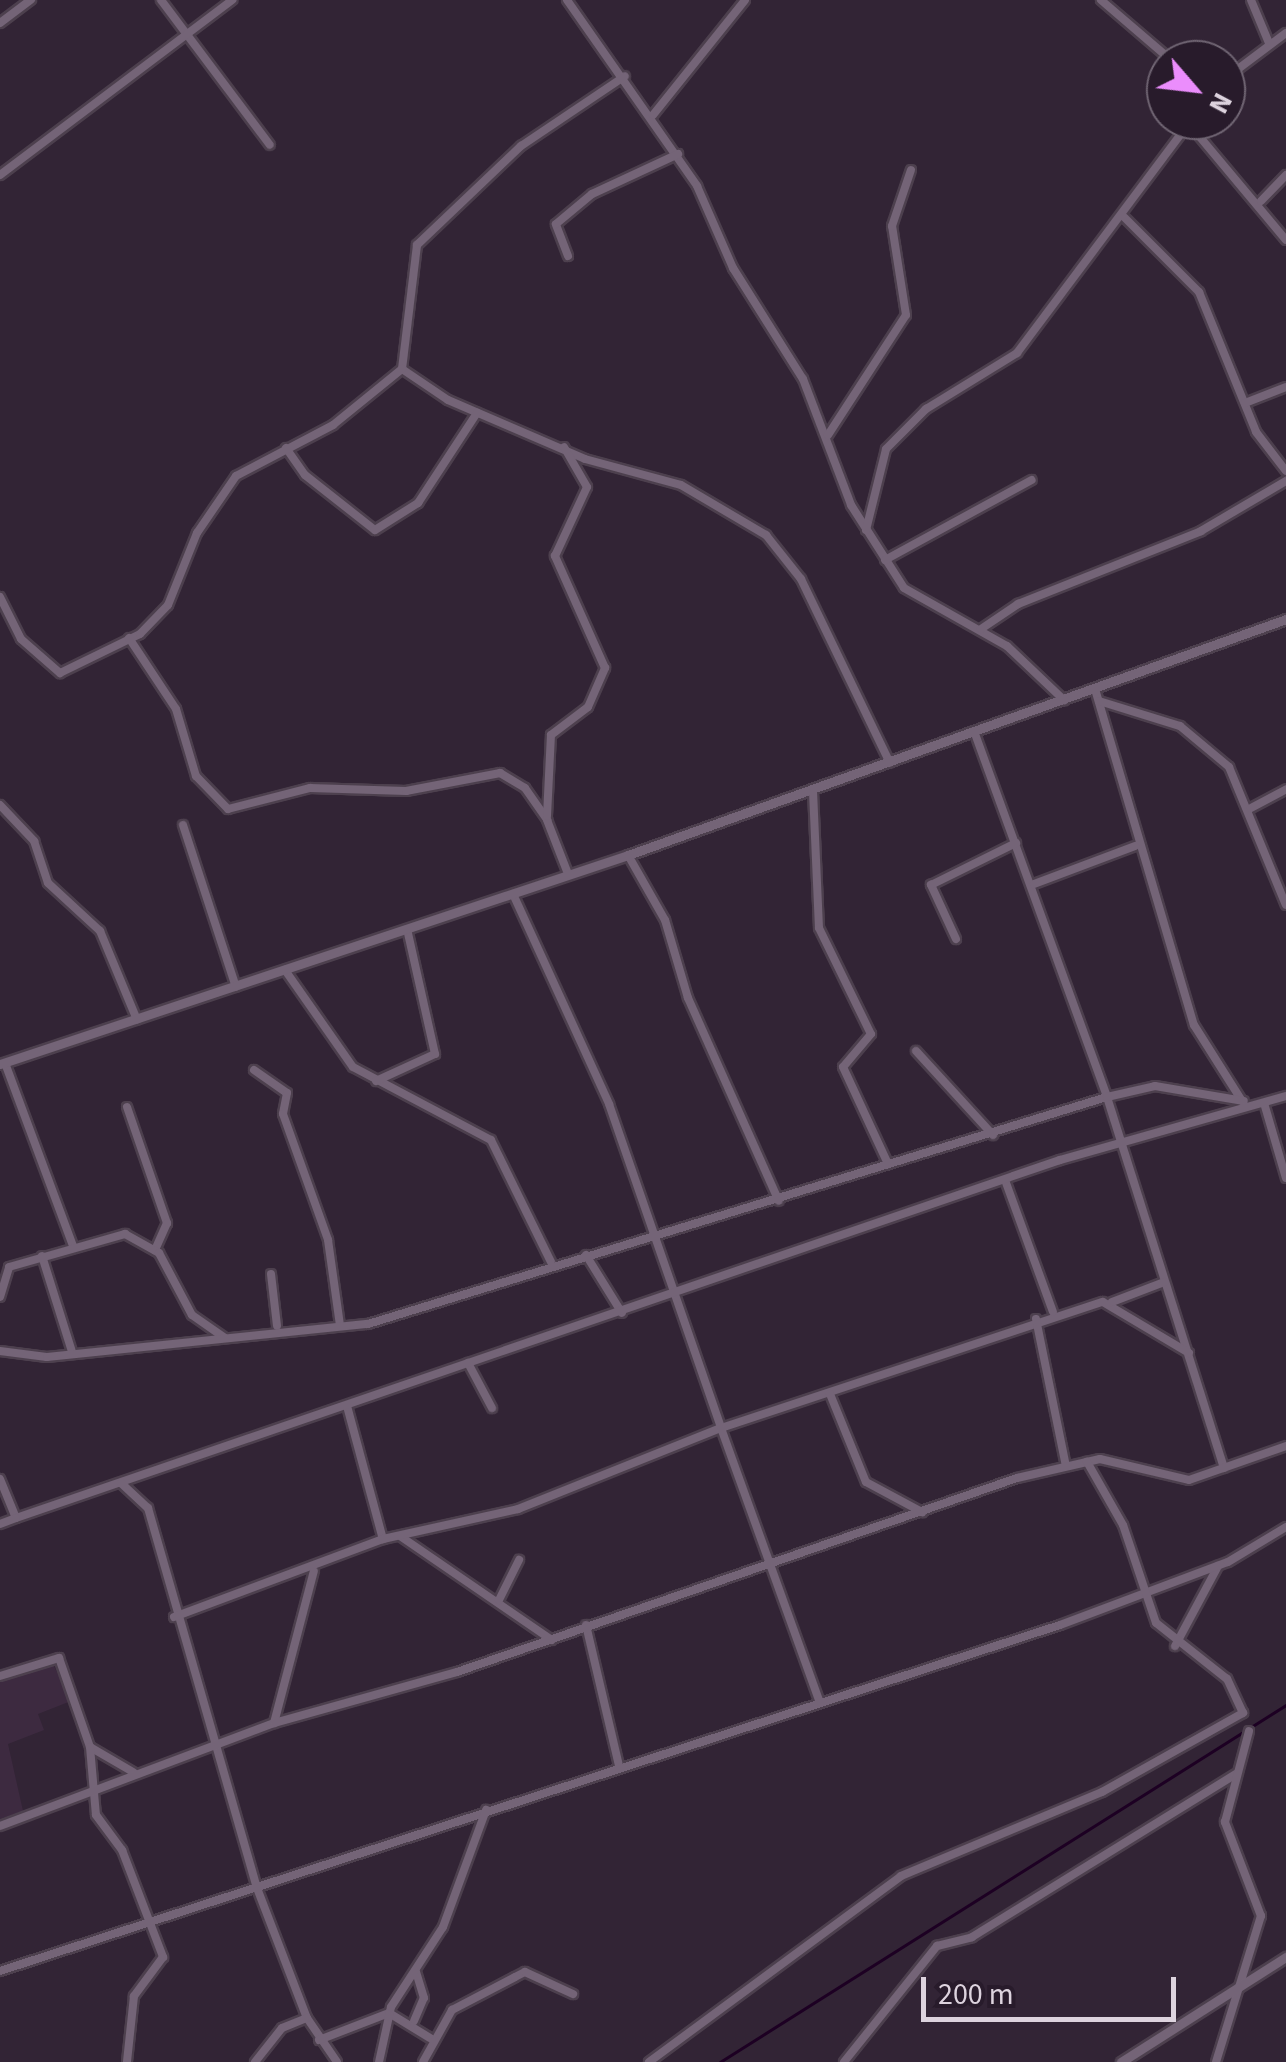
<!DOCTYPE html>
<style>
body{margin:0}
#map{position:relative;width:1286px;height:2062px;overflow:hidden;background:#322435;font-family:"Source Sans 3",sans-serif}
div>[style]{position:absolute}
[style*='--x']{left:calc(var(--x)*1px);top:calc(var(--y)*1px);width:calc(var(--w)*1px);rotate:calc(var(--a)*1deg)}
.built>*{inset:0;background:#3d2a40}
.stream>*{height:2.5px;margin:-1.25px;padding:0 1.25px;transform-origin:1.25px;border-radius:1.25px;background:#1d0023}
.roads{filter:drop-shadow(2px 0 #4d404e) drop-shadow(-2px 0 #4d404e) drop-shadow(0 2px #4d404e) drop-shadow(0 -2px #4d404e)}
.minor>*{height:8px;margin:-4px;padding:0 4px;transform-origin:4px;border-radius:4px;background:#746477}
.tertiary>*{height:9px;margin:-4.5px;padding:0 4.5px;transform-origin:4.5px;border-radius:4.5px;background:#746477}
span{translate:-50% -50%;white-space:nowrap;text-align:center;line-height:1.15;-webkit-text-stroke:8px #281b2b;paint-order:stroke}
.north{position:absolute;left:1146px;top:40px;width:100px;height:100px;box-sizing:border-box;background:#281b2b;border:2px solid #706573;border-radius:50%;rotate:118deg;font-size:28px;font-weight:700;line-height:40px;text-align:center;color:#ddd3de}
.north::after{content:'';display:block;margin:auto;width:35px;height:45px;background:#eb8dfc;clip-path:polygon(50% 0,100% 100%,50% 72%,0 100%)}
.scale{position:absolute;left:921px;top:1977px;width:255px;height:45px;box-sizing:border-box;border:5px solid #ddd3de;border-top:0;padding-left:12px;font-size:30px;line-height:35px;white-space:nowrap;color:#ddd3de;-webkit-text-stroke:8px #281b2b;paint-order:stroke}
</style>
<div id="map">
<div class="built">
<div style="clip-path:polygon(52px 1662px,71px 1701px,38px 1714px,44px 1730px,8px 1744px,23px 1811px,0 1819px,0 1679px)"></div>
</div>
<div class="stream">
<div style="--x:720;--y:2062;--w:669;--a:-32.24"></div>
</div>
<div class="roads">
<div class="minor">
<div style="--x:161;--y:0;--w:181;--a:53.1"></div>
<div style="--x:567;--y:0;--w:227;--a:55"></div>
<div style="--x:697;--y:186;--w:90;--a:66.3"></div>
<div style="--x:733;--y:268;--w:131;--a:57.8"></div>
<div style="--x:803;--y:379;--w:135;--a:69.1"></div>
<div style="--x:851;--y:505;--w:98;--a:57.4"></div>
<div style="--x:904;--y:588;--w:118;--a:29.4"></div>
<div style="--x:1007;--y:646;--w:79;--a:43.5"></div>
<div style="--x:1101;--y:0;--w:92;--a:40.6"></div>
<div style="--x:1251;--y:0;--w:47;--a:67.3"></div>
<div style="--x:0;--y:23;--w:39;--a:-37"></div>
<div style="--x:1226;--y:78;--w:75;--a:-36.9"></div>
<div style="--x:653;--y:115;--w:147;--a:-51.3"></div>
<div style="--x:1189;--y:124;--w:151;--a:50.1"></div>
<div style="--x:0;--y:175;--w:291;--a:-37"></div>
<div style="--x:1261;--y:201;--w:36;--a:-46"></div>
<div style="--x:1125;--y:218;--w:105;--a:45"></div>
<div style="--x:1199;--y:292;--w:151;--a:67.8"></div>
<div style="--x:1256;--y:432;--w:49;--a:52.4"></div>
<div style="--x:568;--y:256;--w:34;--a:-111"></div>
<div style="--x:556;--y:224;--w:47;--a:-39.8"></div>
<div style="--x:592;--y:194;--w:95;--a:-24.9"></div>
<div style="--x:402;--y:369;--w:55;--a:34"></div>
<div style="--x:448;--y:400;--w:149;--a:23.3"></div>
<div style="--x:585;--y:459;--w:99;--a:15.2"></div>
<div style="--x:681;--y:485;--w:99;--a:30.5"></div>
<div style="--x:766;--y:535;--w:56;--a:51.5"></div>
<div style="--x:801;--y:579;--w:204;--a:64.2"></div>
<div style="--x:402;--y:369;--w:125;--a:-83.1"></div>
<div style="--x:417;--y:245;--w:144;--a:-43.6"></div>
<div style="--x:521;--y:146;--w:125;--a:-33.9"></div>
<div style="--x:1245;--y:403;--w:44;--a:-21.3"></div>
<div style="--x:828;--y:435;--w:143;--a:-57"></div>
<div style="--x:906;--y:315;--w:90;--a:-98.9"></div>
<div style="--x:892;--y:226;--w:59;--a:-71.3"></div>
<div style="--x:286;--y:448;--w:33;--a:55"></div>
<div style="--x:305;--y:475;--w:89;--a:38.2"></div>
<div style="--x:375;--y:530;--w:51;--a:-32.1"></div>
<div style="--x:418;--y:503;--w:108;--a:-56.8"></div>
<div style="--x:866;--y:530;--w:83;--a:-76.1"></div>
<div style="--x:886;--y:449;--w:57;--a:-45"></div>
<div style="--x:926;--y:409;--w:107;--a:-31.6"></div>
<div style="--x:1017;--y:353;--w:291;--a:-53.2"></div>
<div style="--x:885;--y:560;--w:167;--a:-28.6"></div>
<div style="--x:0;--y:597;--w:47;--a:63.4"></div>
<div style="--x:21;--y:639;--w:52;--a:41.1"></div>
<div style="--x:60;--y:673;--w:89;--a:-26"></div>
<div style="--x:140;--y:634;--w:40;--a:-46"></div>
<div style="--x:168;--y:605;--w:78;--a:-68.1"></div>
<div style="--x:197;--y:533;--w:69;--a:-55.6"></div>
<div style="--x:236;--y:476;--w:110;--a:-27.7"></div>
<div style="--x:333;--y:425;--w:89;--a:-39.1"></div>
<div style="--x:981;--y:629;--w:45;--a:-34"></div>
<div style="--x:1018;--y:604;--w:197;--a:-21.7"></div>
<div style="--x:1201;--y:531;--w:99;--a:-30.5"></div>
<div style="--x:129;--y:638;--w:85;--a:56.5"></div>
<div style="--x:176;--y:709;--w:70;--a:73.4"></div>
<div style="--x:196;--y:776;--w:46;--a:45.9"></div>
<div style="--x:228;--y:809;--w:85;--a:-14.4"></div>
<div style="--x:310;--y:788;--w:96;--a:1.8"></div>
<div style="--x:406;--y:791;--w:96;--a:-10.8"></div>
<div style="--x:500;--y:773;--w:29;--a:31"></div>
<div style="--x:525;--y:788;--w:39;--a:55"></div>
<div style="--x:547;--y:820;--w:58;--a:68.7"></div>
<div style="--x:1095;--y:689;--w:350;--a:73.6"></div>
<div style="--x:1194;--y:1025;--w:90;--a:57.7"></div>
<div style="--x:1099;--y:701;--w:85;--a:17.2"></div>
<div style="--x:1180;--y:726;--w:64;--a:39.9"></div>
<div style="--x:1229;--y:767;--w:149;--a:67.6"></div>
<div style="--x:974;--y:731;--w:389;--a:70"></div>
<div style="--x:1107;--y:1097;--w:389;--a:72.5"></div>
<div style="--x:813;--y:791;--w:137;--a:87.5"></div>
<div style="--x:819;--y:928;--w:118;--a:63.9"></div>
<div style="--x:871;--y:1034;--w:43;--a:130.3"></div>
<div style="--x:843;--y:1067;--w:107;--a:65.1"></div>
<div style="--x:0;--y:805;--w:50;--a:46.6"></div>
<div style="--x:34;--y:841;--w:44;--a:71.6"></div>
<div style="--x:48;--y:883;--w:71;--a:42.7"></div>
<div style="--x:100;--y:931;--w:96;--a:67.4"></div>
<div style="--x:1251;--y:808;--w:40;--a:-28"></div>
<div style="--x:547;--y:816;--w:81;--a:-87.2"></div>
<div style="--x:551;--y:735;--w:46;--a:-37.1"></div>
<div style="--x:588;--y:707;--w:43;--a:-66.4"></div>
<div style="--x:605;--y:668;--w:123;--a:-114.1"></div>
<div style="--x:555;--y:556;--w:76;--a:-65.1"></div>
<div style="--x:587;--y:487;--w:46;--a:-119.9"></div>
<div style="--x:183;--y:825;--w:170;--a:71.9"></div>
<div style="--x:628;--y:855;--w:75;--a:60.4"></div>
<div style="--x:665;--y:920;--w:81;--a:73.6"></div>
<div style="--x:688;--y:998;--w:222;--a:65.9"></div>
<div style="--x:1034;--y:884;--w:108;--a:-20.6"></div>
<div style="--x:513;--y:894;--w:231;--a:65.4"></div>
<div style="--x:609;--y:1104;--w:343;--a:70.9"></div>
<div style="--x:721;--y:1428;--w:402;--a:-18.3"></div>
<div style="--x:1103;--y:1302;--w:100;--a:30.7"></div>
<div style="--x:956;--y:939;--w:60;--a:-114.8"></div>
<div style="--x:931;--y:885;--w:95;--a:-26.3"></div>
<div style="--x:285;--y:970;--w:118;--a:55"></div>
<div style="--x:353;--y:1067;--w:156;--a:27.9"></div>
<div style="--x:491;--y:1140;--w:136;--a:63.8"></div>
<div style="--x:916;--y:1051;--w:114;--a:47.5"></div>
<div style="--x:5;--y:1063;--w:195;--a:69.6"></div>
<div style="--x:254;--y:1070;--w:40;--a:34.9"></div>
<div style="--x:287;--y:1093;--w:21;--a:101"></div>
<div style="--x:283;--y:1114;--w:134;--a:70.3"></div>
<div style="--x:328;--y:1240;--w:86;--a:82"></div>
<div style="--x:376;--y:1081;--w:65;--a:-24.6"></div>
<div style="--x:435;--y:1054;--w:128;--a:-102.6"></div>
<div style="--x:1264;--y:1103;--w:78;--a:73.7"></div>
<div style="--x:127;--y:1107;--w:123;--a:71"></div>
<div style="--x:167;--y:1223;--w:30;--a:114"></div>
<div style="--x:1005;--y:1180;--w:140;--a:70"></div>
<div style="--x:586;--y:1255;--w:68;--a:58.2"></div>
<div style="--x:42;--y:1256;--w:101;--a:72.6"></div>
<div style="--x:271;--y:1274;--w:52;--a:83.4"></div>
<div style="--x:0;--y:1297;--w:31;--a:-73"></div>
<div style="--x:9;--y:1267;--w:121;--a:-15.9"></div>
<div style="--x:125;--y:1234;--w:39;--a:29"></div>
<div style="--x:159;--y:1253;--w:70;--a:62"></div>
<div style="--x:192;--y:1315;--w:40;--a:34.9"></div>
<div style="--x:1112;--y:1302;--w:56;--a:-21"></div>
<div style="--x:1036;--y:1319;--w:150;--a:78.5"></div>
<div style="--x:0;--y:1351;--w:47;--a:7.3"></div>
<div style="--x:47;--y:1357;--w:323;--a:-5.9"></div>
<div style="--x:368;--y:1324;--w:773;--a:-17.08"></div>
<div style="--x:1107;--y:1097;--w:49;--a:-12.9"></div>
<div style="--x:1155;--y:1086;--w:90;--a:9.6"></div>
<div style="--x:468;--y:1363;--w:51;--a:61.9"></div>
<div style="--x:830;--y:1394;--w:95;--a:67.8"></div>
<div style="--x:866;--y:1482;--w:64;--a:28.2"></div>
<div style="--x:347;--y:1406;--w:138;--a:74.9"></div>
<div style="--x:0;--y:1479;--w:42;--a:67.7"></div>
<div style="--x:16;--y:1518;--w:1104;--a:-18.93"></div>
<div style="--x:1060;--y:1160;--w:235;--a:-15.8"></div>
<div style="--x:121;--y:1483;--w:37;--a:43"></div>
<div style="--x:148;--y:1508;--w:395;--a:74"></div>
<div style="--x:257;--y:1888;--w:139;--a:69"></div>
<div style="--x:307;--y:2018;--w:53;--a:55.7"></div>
<div style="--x:0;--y:1524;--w:17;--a:-21"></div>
<div style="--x:400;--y:1536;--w:184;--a:34.4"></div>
<div style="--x:499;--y:1600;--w:45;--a:-63.4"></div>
<div style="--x:174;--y:1617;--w:223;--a:-20.5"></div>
<div style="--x:383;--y:1539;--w:138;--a:-12.5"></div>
<div style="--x:518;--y:1509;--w:219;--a:-21.8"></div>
<div style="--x:721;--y:1428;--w:289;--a:70.2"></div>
<div style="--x:586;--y:1625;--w:145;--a:76.8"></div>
<div style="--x:1175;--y:1646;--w:91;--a:-61.7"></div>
<div style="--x:0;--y:1676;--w:62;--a:-17"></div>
<div style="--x:59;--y:1658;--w:94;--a:70.8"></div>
<div style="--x:90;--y:1747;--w:50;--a:30.2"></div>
<div style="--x:274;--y:1723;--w:157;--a:-75.3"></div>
<div style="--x:90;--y:1747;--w:68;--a:85"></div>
<div style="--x:96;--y:1815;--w:44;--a:53.4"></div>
<div style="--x:122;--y:1850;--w:115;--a:69"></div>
<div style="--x:163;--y:1957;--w:49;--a:126.6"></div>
<div style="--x:134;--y:1996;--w:66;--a:96.1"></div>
<div style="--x:0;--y:1826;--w:293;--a:-20.6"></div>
<div style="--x:274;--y:1723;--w:190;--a:-15.6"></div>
<div style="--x:457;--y:1672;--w:593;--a:-19.11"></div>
<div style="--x:1017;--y:1478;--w:85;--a:-12.9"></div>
<div style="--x:1100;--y:1459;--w:91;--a:13.3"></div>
<div style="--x:1189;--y:1480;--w:103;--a:-19.3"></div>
<div style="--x:0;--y:1971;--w:1115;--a:-18.08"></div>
<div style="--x:1060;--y:1625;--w:179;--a:-20.6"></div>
<div style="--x:1228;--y:1562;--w:68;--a:-31.1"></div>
<div style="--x:414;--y:2021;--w:25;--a:-67"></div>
<div style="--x:424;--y:1998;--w:27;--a:-107"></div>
<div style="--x:319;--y:2040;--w:75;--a:-21.1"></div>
<div style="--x:389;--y:2013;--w:48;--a:31.4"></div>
<div style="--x:255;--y:2062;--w:43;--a:-51.5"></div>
<div style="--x:282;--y:2028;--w:27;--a:-22"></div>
<div style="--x:379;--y:2062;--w:56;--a:-77.7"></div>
<div style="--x:391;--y:2007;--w:95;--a:-57"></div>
<div style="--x:443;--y:1927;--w:125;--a:-69.8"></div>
<div style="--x:423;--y:2062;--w:60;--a:-60.9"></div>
<div style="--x:452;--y:2010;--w:71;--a:-27.6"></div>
<div style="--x:515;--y:1977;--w:11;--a:-27"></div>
<div style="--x:525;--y:1972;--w:53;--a:24.6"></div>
<div style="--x:649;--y:2062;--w:313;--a:-36.4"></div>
<div style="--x:901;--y:1876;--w:218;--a:-22.7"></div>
<div style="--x:1102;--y:1792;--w:162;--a:-29.3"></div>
<div style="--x:1243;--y:1713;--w:38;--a:-115"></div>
<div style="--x:1227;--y:1679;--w:90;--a:-141.7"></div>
<div style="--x:1156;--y:1623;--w:103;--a:-108.6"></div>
<div style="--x:1123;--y:1525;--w:73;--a:-119.7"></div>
<div style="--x:844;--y:2062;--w:149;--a:-51.3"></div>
<div style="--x:937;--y:1946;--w:36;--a:-14"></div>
<div style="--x:972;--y:1937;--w:310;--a:-31.7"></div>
<div style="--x:1216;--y:2062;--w:153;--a:-72.9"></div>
<div style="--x:1261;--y:1916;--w:101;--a:-111"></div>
<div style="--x:1225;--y:1822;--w:94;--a:-75.2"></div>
</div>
<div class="tertiary">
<div style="--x:0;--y:1064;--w:662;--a:-18.41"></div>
<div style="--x:628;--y:855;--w:699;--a:-19.73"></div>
<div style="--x:1121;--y:2062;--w:196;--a:-32.5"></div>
</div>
</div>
<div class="north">N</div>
<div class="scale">200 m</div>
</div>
